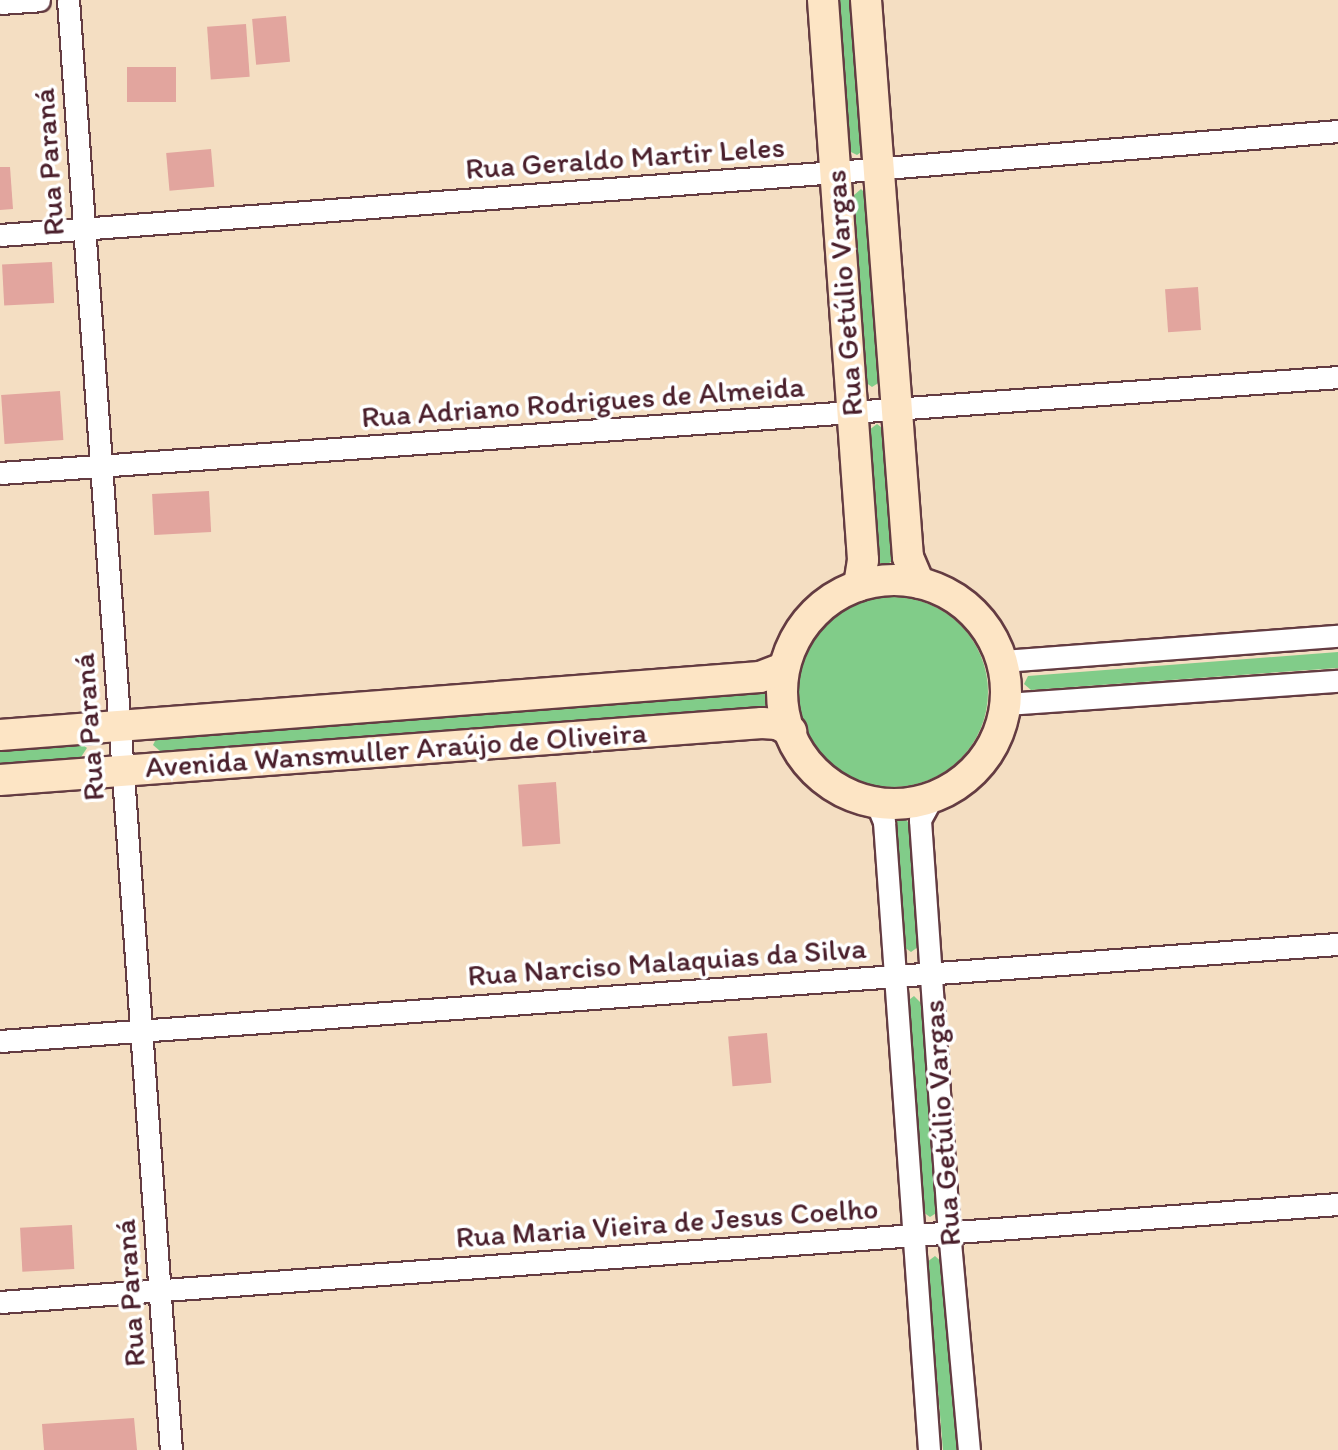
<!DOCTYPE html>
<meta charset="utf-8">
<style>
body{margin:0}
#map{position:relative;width:1338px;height:1450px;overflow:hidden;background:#f4dec2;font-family:Itim,sans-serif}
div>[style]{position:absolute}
.green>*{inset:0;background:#81cc89}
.round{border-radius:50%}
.building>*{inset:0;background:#e2a59e;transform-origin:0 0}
.roads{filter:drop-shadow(2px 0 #643c42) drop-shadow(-2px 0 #643c42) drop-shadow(0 2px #643c42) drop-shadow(0 -2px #643c42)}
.street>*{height:21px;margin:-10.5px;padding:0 10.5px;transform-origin:10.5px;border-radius:10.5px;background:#fff}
.secondary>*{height:30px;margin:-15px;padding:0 15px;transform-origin:15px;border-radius:15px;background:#fde5c5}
.secondary>.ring{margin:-15px;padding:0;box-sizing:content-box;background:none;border:30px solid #fde5c5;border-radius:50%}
span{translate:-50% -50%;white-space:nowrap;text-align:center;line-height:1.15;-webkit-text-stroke:7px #fff;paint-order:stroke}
.street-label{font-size:30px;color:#4a1f2b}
</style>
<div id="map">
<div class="green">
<i style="clip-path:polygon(836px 0,853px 0,864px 150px,857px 155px,849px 151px)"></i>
<i style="clip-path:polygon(861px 189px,869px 197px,880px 382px,872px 387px,865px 382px,853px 196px)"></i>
<i style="clip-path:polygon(877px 424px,886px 431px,892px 561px,885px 566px,877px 561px,869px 430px)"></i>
<i class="round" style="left:798px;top:597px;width:190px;height:190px"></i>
<i style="clip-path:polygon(1338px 652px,1338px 668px,1031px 690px,1024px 684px,1028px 676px)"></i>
<i style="clip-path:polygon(766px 691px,774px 698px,768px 708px,160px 751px,153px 745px,157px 737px)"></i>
<i style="clip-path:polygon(78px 741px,87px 748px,81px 757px,0 763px,0 747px)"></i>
<i style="clip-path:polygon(902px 816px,910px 824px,918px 947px,911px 952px,904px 947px,893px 823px)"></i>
<i style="clip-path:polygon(914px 996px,922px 1004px,938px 1212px,930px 1217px,923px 1212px,905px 1003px)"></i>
<i style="clip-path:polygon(935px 1256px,944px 1264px,958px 1450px,943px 1450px,927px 1262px)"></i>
</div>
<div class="building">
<i style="left:286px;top:16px;width:46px;height:34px;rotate:85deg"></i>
<i style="left:246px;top:24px;width:53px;height:39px;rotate:86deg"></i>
<i style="left:127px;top:67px;width:49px;height:35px"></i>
<i style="left:211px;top:149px;width:38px;height:45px;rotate:85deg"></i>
<i style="clip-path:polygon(0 167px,10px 167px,13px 209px,0 210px)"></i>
<i style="left:52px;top:262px;width:41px;height:50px;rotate:87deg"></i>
<i style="left:1198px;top:287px;width:43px;height:33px;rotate:86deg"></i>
<i style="left:60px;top:391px;width:49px;height:59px;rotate:86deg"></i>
<i style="left:209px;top:491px;width:41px;height:57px;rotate:87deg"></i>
<i style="left:556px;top:782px;width:62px;height:38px;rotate:86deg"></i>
<i style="left:767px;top:1033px;width:50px;height:39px;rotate:85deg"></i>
<i style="left:72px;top:1225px;width:44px;height:52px;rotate:87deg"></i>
<i style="clip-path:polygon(134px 1418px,137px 1450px,44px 1450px,42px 1424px)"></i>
</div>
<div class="roads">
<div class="street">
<i style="left:68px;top:0;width:1454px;rotate:85.94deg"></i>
<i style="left:0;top:3px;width:39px;rotate:-4deg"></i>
<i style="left:0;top:235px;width:838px;rotate:-4.31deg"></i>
<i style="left:836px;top:172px;width:504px;rotate:-4.67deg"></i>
<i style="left:0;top:473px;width:1341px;rotate:-4.1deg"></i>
<i style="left:1003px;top:661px;width:336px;rotate:-4.3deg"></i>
<i style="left:1006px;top:704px;width:333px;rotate:-4deg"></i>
<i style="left:932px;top:798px;width:25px;rotate:119deg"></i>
<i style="left:920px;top:820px;width:412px;rotate:86deg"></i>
<i style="left:949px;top:1231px;width:220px;rotate:84.8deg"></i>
<i style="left:876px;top:802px;width:22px;rotate:68deg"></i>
<i style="left:884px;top:822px;width:630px;rotate:85.9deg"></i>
<i style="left:0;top:1041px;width:1342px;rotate:-4.15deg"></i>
<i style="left:0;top:1302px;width:1342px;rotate:-4.19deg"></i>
</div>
<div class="secondary">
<i style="left:823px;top:0;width:561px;rotate:85.91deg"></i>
<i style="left:863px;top:560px;width:26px;rotate:99deg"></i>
<i style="left:866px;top:0;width:559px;rotate:85.69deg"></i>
<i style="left:908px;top:557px;width:28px;rotate:67deg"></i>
<i class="ring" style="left:782px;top:580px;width:194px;height:194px"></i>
<i style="left:0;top:735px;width:762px;rotate:-4.36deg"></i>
<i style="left:760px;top:677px;width:25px;rotate:-21deg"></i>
<i style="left:0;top:780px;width:764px;rotate:-4.28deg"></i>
<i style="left:762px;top:723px;width:15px;rotate:4deg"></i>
<i style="left:777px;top:724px;width:16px;rotate:27deg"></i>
</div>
</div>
<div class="street-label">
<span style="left:625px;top:158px;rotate:-4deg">Rua Geraldo Martir Leles</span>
<span style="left:49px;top:162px;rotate:-94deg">Rua Paraná</span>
<span style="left:844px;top:293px;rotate:-94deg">Rua Getúlio Vargas</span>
<span style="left:583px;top:402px;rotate:-4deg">Rua Adriano Rodrigues de Almeida</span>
<span style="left:89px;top:727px;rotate:-94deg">Rua Paraná</span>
<span style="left:396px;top:750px;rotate:-4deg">Avenida Wansmuller Araújo de Oliveira</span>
<span style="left:667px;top:962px;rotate:-4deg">Rua Narciso Malaquias da Silva</span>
<span style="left:942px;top:1123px;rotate:-94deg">Rua Getúlio Vargas</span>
<span style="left:667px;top:1223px;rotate:-4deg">Rua Maria Vieira de Jesus Coelho</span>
<span style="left:130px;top:1293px;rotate:-94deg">Rua Paraná</span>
</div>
</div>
